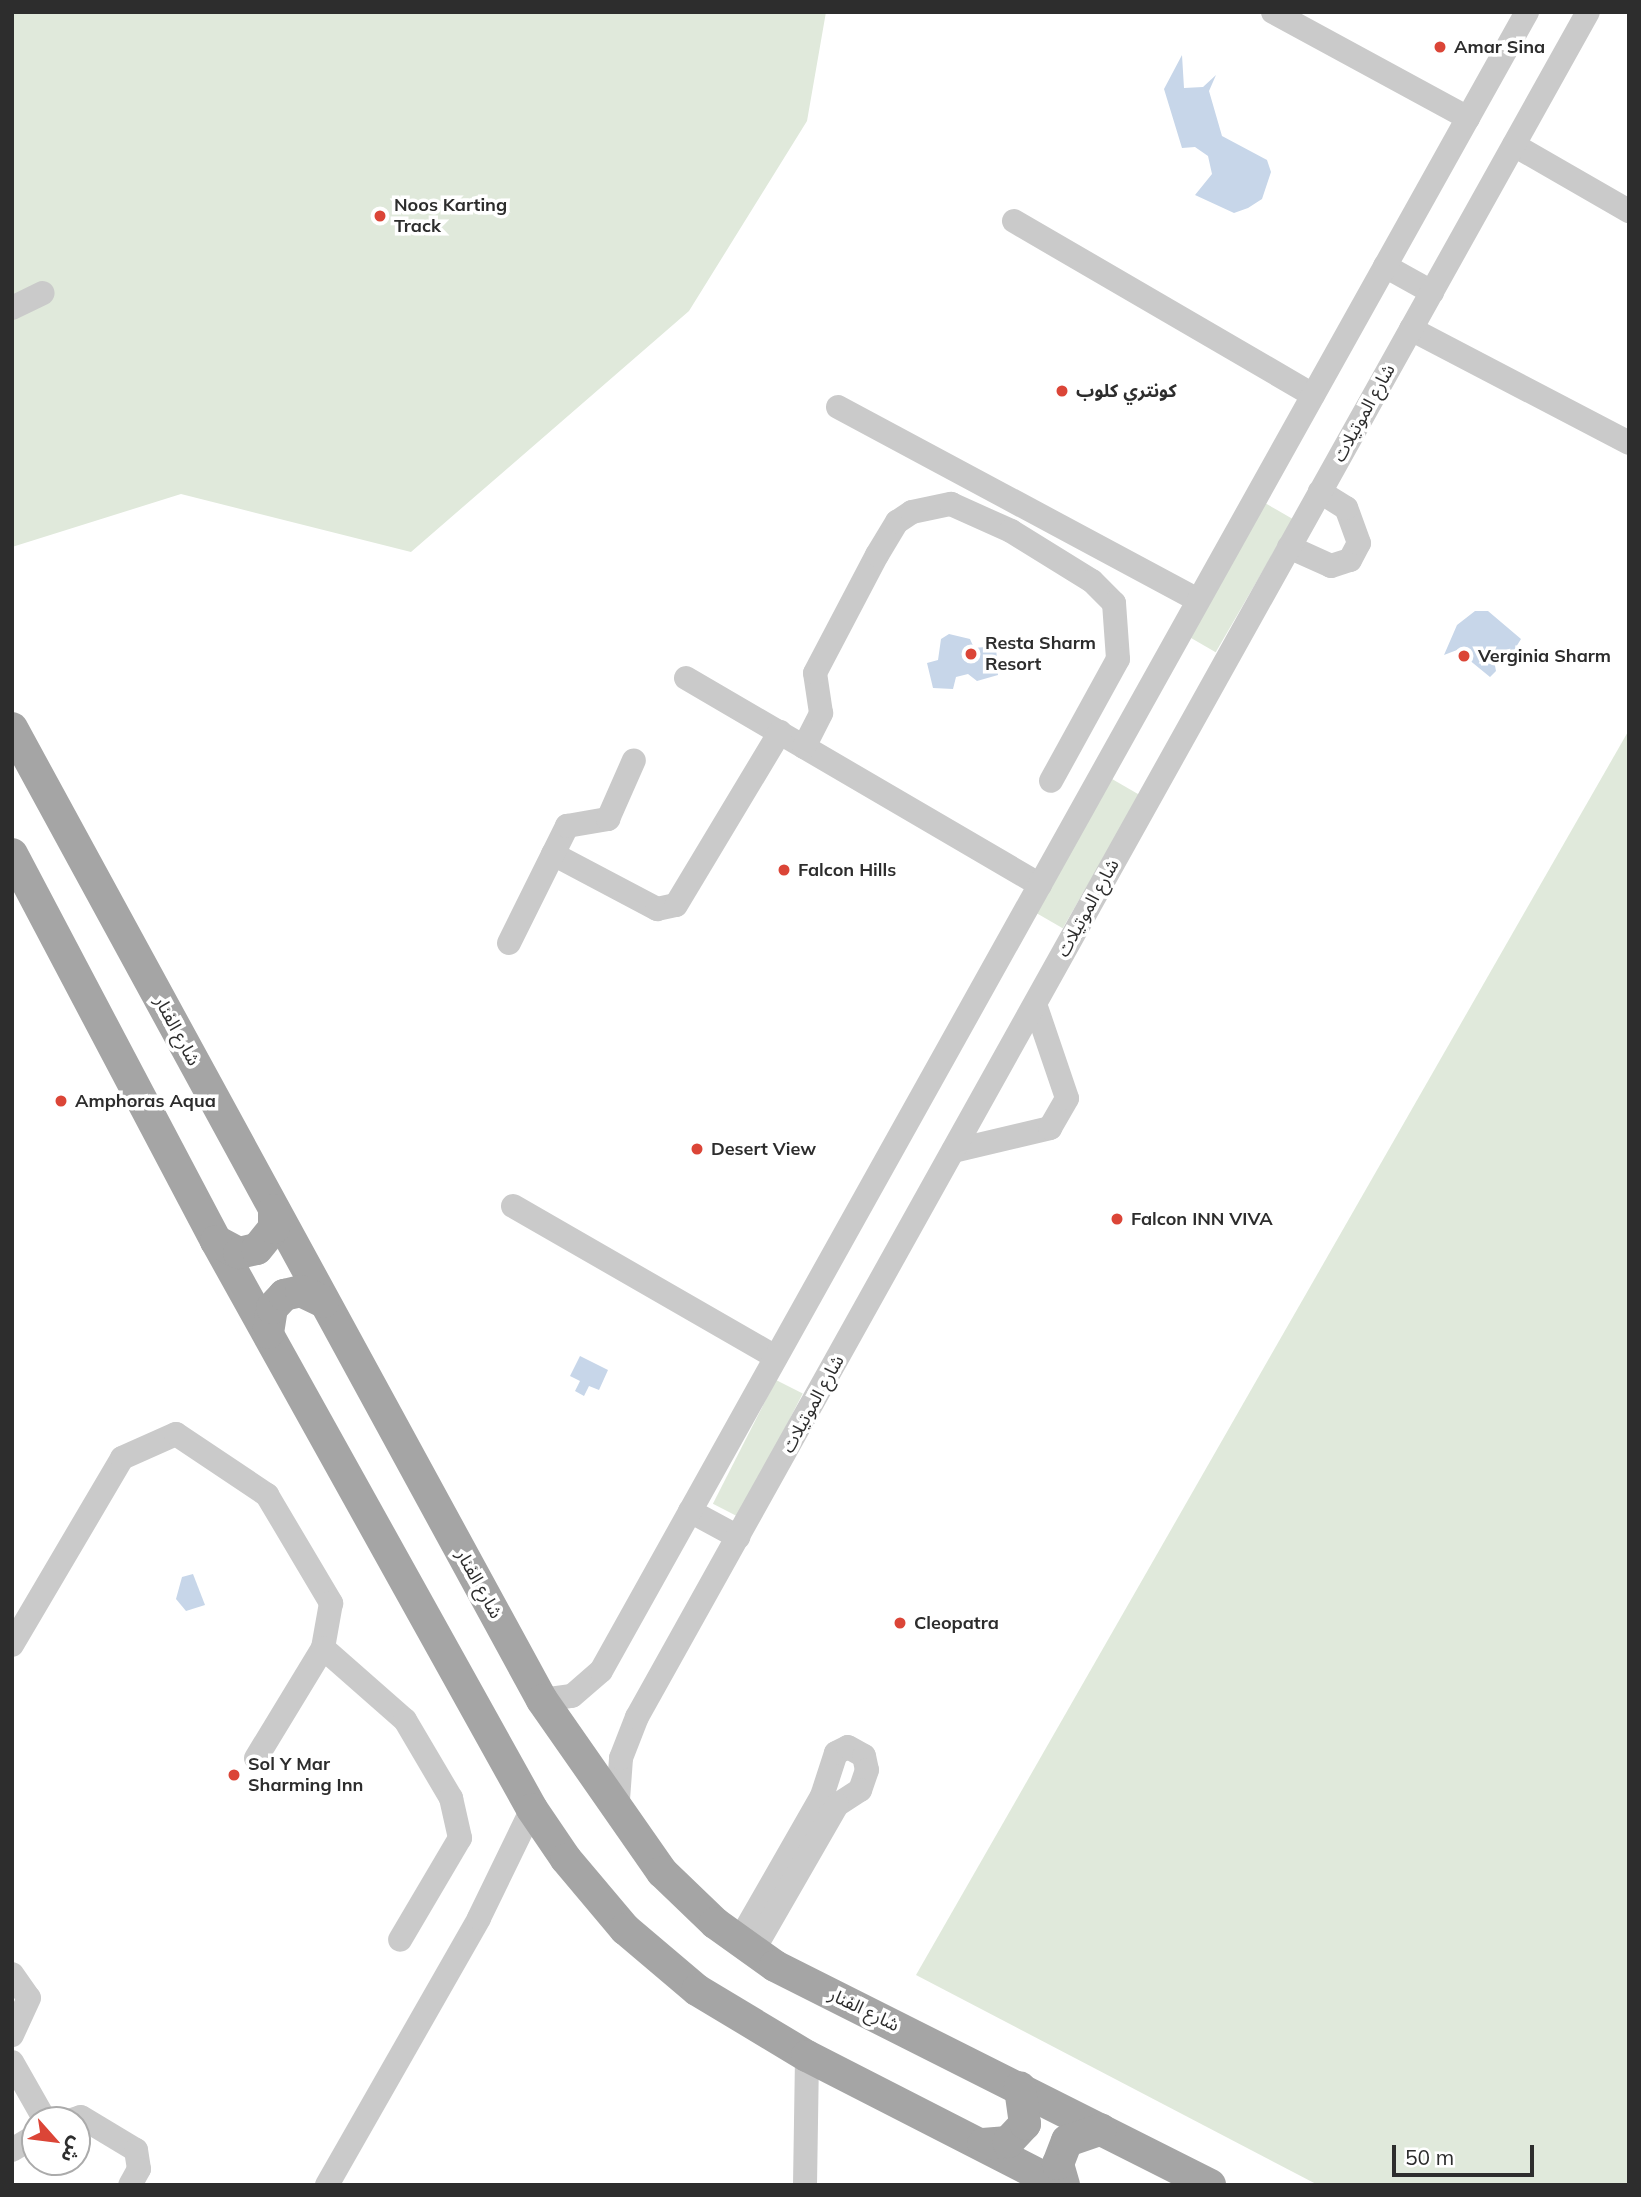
<!DOCTYPE html>
<meta charset="utf-8">
<style>
body{margin:0}
#map{position:relative;width:1641px;height:2197px;overflow:hidden;background:#fff;font-family:Mulish,"Noto Sans Arabic",sans-serif}
div>[style]{position:absolute}
.green>*{inset:0;background:#e0e9db;transform-origin:0 0}
.water>*{inset:0;background:#c7d6e9}
.minor>*{height:24px;margin:-12px;padding:0 12px;transform-origin:12px;border-radius:12px;background:#cacaca}
.major>*{height:32px;margin:-16px;padding:0 16px;transform-origin:16px;border-radius:16px;background:#a5a5a5}
.dots>*{width:19px;height:19px;translate:-50% -50%;box-sizing:border-box;border:4px solid #fff;border-radius:50%}
span{translate:-50% -50%;white-space:nowrap;text-align:center;line-height:1.15;-webkit-text-stroke:7px #fff;paint-order:stroke}
.poi-label{font-size:18px;color:#2d2d2d;font-weight:700}
.left{translate:0 -50%;text-align:left}
.street-label{font-size:18px;color:#2d2d2d}
.frame{position:absolute;inset:0;border:14px solid #2d2d2d;pointer-events:none}
.north{position:absolute;left:21px;top:2106px;width:70px;height:70px;box-sizing:border-box;background:#fff;border:2px solid #ababab;border-radius:50%;rotate:118deg;font-size:19px;font-weight:700;line-height:28px;text-align:center;color:#2d2d2d}
.north::after{content:'';display:block;margin:auto;width:24px;height:32px;background:#db4537;clip-path:polygon(50% 0,100% 100%,50% 72%,0 100%)}
.scale{position:absolute;left:1392px;top:2145px;width:142px;height:32px;box-sizing:border-box;border:4px solid #2d2d2d;border-top:0;padding-left:9px;font-size:21px;line-height:24px;white-space:nowrap;color:#2d2d2d;-webkit-text-stroke:5px #fff;paint-order:stroke}
</style>
<div id="map">
<div class="green">
<i style="clip-path:polygon(12px 12px,826px 12px,807px 121px,689px 311px,411px 552px,181px 494px,12px 547px)"></i>
<i style="left:1265px;top:503px;width:32px;height:154px;rotate:30deg"></i>
<i style="clip-path:polygon(1629px 730px,1629px 2185px,1318px 2185px,916px 1975px)"></i>
<i style="left:1112px;top:779px;width:32px;height:154px;rotate:30deg"></i>
<i style="left:776px;top:1380px;width:30px;height:139px;rotate:27deg"></i>
</div>
<div class="water">
<i style="clip-path:polygon(1182px 55px,1184px 88px,1203px 87px,1216px 75px,1209px 91px,1222px 136px,1267px 160px,1271px 172px,1262px 199px,1248px 208px,1234px 213px,1195px 195px,1212px 174px,1208px 156px,1195px 147px,1182px 148px,1164px 89px)"></i>
<i style="clip-path:polygon(1475px 611px,1488px 611px,1521px 639px,1511px 655px,1493px 655px,1496px 671px,1490px 677px,1457px 650px,1444px 655px,1457px 625px)"></i>
<i style="clip-path:polygon(949px 634px,970px 639px,974px 648px,996px 646px,998px 675px,977px 681px,968px 674px,956px 677px,953px 689px,933px 688px,927px 663px,938px 660px,941px 639px)"></i>
<i style="clip-path:polygon(580px 1356px,608px 1370px,599px 1390px,589px 1386px,584px 1396px,575px 1391px,580px 1381px,570px 1376px)"></i>
<i style="clip-path:polygon(193px 1574px,205px 1605px,186px 1611px,176px 1599px,182px 1577px)"></i>
</div>
<div class="minor">
<i style="left:1273px;top:12px;width:222px;rotate:28.5deg"></i>
<i style="left:1514px;top:145px;width:133px;rotate:29.9deg"></i>
<i style="left:1014px;top:221px;width:346px;rotate:30.2deg"></i>
<i style="left:1385px;top:266px;width:54px;rotate:29deg"></i>
<i style="left:12px;top:308px;width:34px;rotate:-26deg"></i>
<i style="left:1411px;top:329px;width:246px;rotate:27.6deg"></i>
<i style="left:838px;top:407px;width:408px;rotate:28.2deg"></i>
<i style="left:1289px;top:547px;width:46px;rotate:24.3deg"></i>
<i style="left:1331px;top:566px;width:20px;rotate:-18deg"></i>
<i style="left:1350px;top:560px;width:19px;rotate:-62deg"></i>
<i style="left:1359px;top:543px;width:37px;rotate:-110deg"></i>
<i style="left:1346px;top:508px;width:31px;rotate:-148deg"></i>
<i style="left:686px;top:678px;width:410px;rotate:30.3deg"></i>
<i style="left:804px;top:747px;width:38px;rotate:-63deg"></i>
<i style="left:821px;top:713px;width:40px;rotate:-98.5deg"></i>
<i style="left:815px;top:673px;width:133px;rotate:-62.3deg"></i>
<i style="left:877px;top:555px;width:39px;rotate:-59deg"></i>
<i style="left:897px;top:522px;width:18px;rotate:-34deg"></i>
<i style="left:912px;top:512px;width:40px;rotate:-12deg"></i>
<i style="left:951px;top:504px;width:66px;rotate:24.2deg"></i>
<i style="left:1011px;top:531px;width:95px;rotate:31.7deg"></i>
<i style="left:1092px;top:581px;width:31px;rotate:45deg"></i>
<i style="left:1114px;top:603px;width:56px;rotate:85.9deg"></i>
<i style="left:1118px;top:659px;width:139px;rotate:118.8deg"></i>
<i style="left:553px;top:854px;width:118px;rotate:27.9deg"></i>
<i style="left:657px;top:909px;width:19px;rotate:-12deg"></i>
<i style="left:676px;top:905px;width:202px;rotate:-59deg"></i>
<i style="left:509px;top:943px;width:131px;rotate:-63.6deg"></i>
<i style="left:567px;top:826px;width:42px;rotate:-9.7deg"></i>
<i style="left:608px;top:819px;width:64px;rotate:-66.2deg"></i>
<i style="left:953px;top:1151px;width:100px;rotate:-13.3deg"></i>
<i style="left:1050px;top:1128px;width:34px;rotate:-60deg"></i>
<i style="left:1067px;top:1098px;width:99px;rotate:-108.8deg"></i>
<i style="left:513px;top:1206px;width:303px;rotate:29.9deg"></i>
<i style="left:690px;top:1511px;width:55px;rotate:28.4deg"></i>
<i style="left:12px;top:1645px;width:217px;rotate:-59.5deg"></i>
<i style="left:122px;top:1458px;width:59px;rotate:-24deg"></i>
<i style="left:176px;top:1434px;width:110px;rotate:33.8deg"></i>
<i style="left:267px;top:1495px;width:126px;rotate:59.3deg"></i>
<i style="left:331px;top:1603px;width:46px;rotate:100.1deg"></i>
<i style="left:323px;top:1648px;width:129px;rotate:121.3deg"></i>
<i style="left:323px;top:1648px;width:109px;rotate:41.3deg"></i>
<i style="left:405px;top:1720px;width:91px;rotate:59.5deg"></i>
<i style="left:451px;top:1798px;width:41px;rotate:77.3deg"></i>
<i style="left:460px;top:1838px;width:118px;rotate:120.5deg"></i>
<i style="left:542px;top:1700px;width:30px;rotate:-8deg"></i>
<i style="left:572px;top:1696px;width:38px;rotate:-41deg"></i>
<i style="left:601px;top:1671px;width:1900px;rotate:-60.83deg"></i>
<i style="left:617px;top:1813px;width:55px;rotate:-85.8deg"></i>
<i style="left:621px;top:1758px;width:44px;rotate:-68.7deg"></i>
<i style="left:637px;top:1717px;width:1952px;rotate:-60.85deg"></i>
<i style="left:739px;top:1941px;width:167px;rotate:-60.2deg"></i>
<i style="left:822px;top:1796px;width:45px;rotate:-72deg"></i>
<i style="left:836px;top:1753px;width:13px;rotate:-27deg"></i>
<i style="left:848px;top:1747px;width:18px;rotate:29deg"></i>
<i style="left:864px;top:1756px;width:14px;rotate:78deg"></i>
<i style="left:867px;top:1770px;width:21px;rotate:109deg"></i>
<i style="left:860px;top:1790px;width:27px;rotate:147deg"></i>
<i style="left:837px;top:1805px;width:168px;rotate:119.9deg"></i>
<i style="left:12px;top:1974px;width:29px;rotate:55deg"></i>
<i style="left:29px;top:1998px;width:41px;rotate:114.7deg"></i>
<i style="left:12px;top:2062px;width:67px;rotate:60.4deg"></i>
<i style="left:72px;top:2120px;width:9px;rotate:-18deg"></i>
<i style="left:81px;top:2117px;width:64px;rotate:31deg"></i>
<i style="left:136px;top:2150px;width:19px;rotate:81deg"></i>
<i style="left:139px;top:2169px;width:18px;rotate:119deg"></i>
<i style="left:12px;top:2150px;width:27px;rotate:-31deg"></i>
<i style="left:327px;top:2185px;width:307px;rotate:-60.3deg"></i>
<i style="left:479px;top:1918px;width:121px;rotate:-64.1deg"></i>
<i style="left:805px;top:2185px;width:129px;rotate:-89.1deg"></i>
</div>
<div class="major">
<i style="left:12px;top:728px;width:1107px;rotate:61.4deg"></i>
<i style="left:542px;top:1700px;width:210px;rotate:55.1deg"></i>
<i style="left:662px;top:1872px;width:74px;rotate:43.9deg"></i>
<i style="left:715px;top:1923px;width:74px;rotate:35.6deg"></i>
<i style="left:775px;top:1966px;width:487px;rotate:26.7deg"></i>
<i style="left:12px;top:854px;width:437px;rotate:62.2deg"></i>
<i style="left:216px;top:1241px;width:650px;rotate:60.91deg"></i>
<i style="left:532px;top:1809px;width:60px;rotate:55.8deg"></i>
<i style="left:566px;top:1859px;width:92px;rotate:49.9deg"></i>
<i style="left:625px;top:1929px;width:94px;rotate:40.3deg"></i>
<i style="left:697px;top:1990px;width:128px;rotate:31deg"></i>
<i style="left:807px;top:2056px;width:283px;rotate:27.1deg"></i>
<i style="left:216px;top:1241px;width:26px;rotate:28deg"></i>
<i style="left:239px;top:1253px;width:18px;rotate:-13deg"></i>
<i style="left:257px;top:1249px;width:27px;rotate:-51deg"></i>
<i style="left:274px;top:1228px;width:18px;rotate:-90deg"></i>
<i style="left:268px;top:1333px;width:25px;rotate:-81deg"></i>
<i style="left:272px;top:1308px;width:18px;rotate:-47deg"></i>
<i style="left:284px;top:1295px;width:17px;rotate:-13deg"></i>
<i style="left:301px;top:1291px;width:25px;rotate:26deg"></i>
<i style="left:983px;top:2144px;width:25px;rotate:-5deg"></i>
<i style="left:1008px;top:2142px;width:25px;rotate:-47deg"></i>
<i style="left:1025px;top:2124px;width:37px;rotate:-98deg"></i>
<i style="left:1064px;top:2185px;width:22px;rotate:-106deg"></i>
<i style="left:1058px;top:2164px;width:25px;rotate:-69deg"></i>
<i style="left:1067px;top:2141px;width:36px;rotate:-19deg"></i>
</div>
<div class="dots">
<i style="left:1440px;top:47px;background:#db4537"></i>
<i style="left:380px;top:216px;background:#db4537"></i>
<i style="left:1062px;top:391px;background:#db4537"></i>
<i style="left:971px;top:654px;background:#db4537"></i>
<i style="left:1464px;top:656px;background:#db4537"></i>
<i style="left:784px;top:870px;background:#db4537"></i>
<i style="left:61px;top:1101px;background:#db4537"></i>
<i style="left:697px;top:1149px;background:#db4537"></i>
<i style="left:1117px;top:1219px;background:#db4537"></i>
<i style="left:900px;top:1623px;background:#db4537"></i>
<i style="left:234px;top:1775px;background:#db4537"></i>
</div>
<div class="poi-label">
<span class="left" style="left:1454px;top:47px">Amar Sina</span>
<span class="left" style="left:394px;top:216px">Noos Karting<br>Track</span>
<span class="left" style="left:1076px;top:391px">كونتري كلوب</span>
<span class="left" style="left:985px;top:654px">Resta Sharm<br>Resort</span>
<span class="left" style="left:1478px;top:656px">Verginia Sharm</span>
<span class="left" style="left:798px;top:870px">Falcon Hills</span>
<span class="left" style="left:75px;top:1101px">Amphoras Aqua</span>
<span class="left" style="left:711px;top:1149px">Desert View</span>
<span class="left" style="left:1131px;top:1219px">Falcon INN VIVA</span>
<span class="left" style="left:914px;top:1623px">Cleopatra</span>
<span class="left" style="left:248px;top:1775px">Sol Y Mar<br>Sharming Inn</span>
</div>
<div class="street-label">
<span style="left:1364px;top:413px;rotate:-61deg">شارع الموتيلات</span>
<span style="left:1088px;top:908px;rotate:-61deg">شارع الموتيلات</span>
<span style="left:177px;top:1031px;rotate:62deg">شارع الفنار</span>
<span style="left:813px;top:1404px;rotate:-61deg">شارع الموتيلات</span>
<span style="left:479px;top:1584px;rotate:61deg">شارع الفنار</span>
<span style="left:864px;top:2010px;rotate:26deg">شارع الفنار</span>
</div>
<div class="frame"></div>
<div class="north">ش</div>
<div class="scale">50 m</div>
</div>
